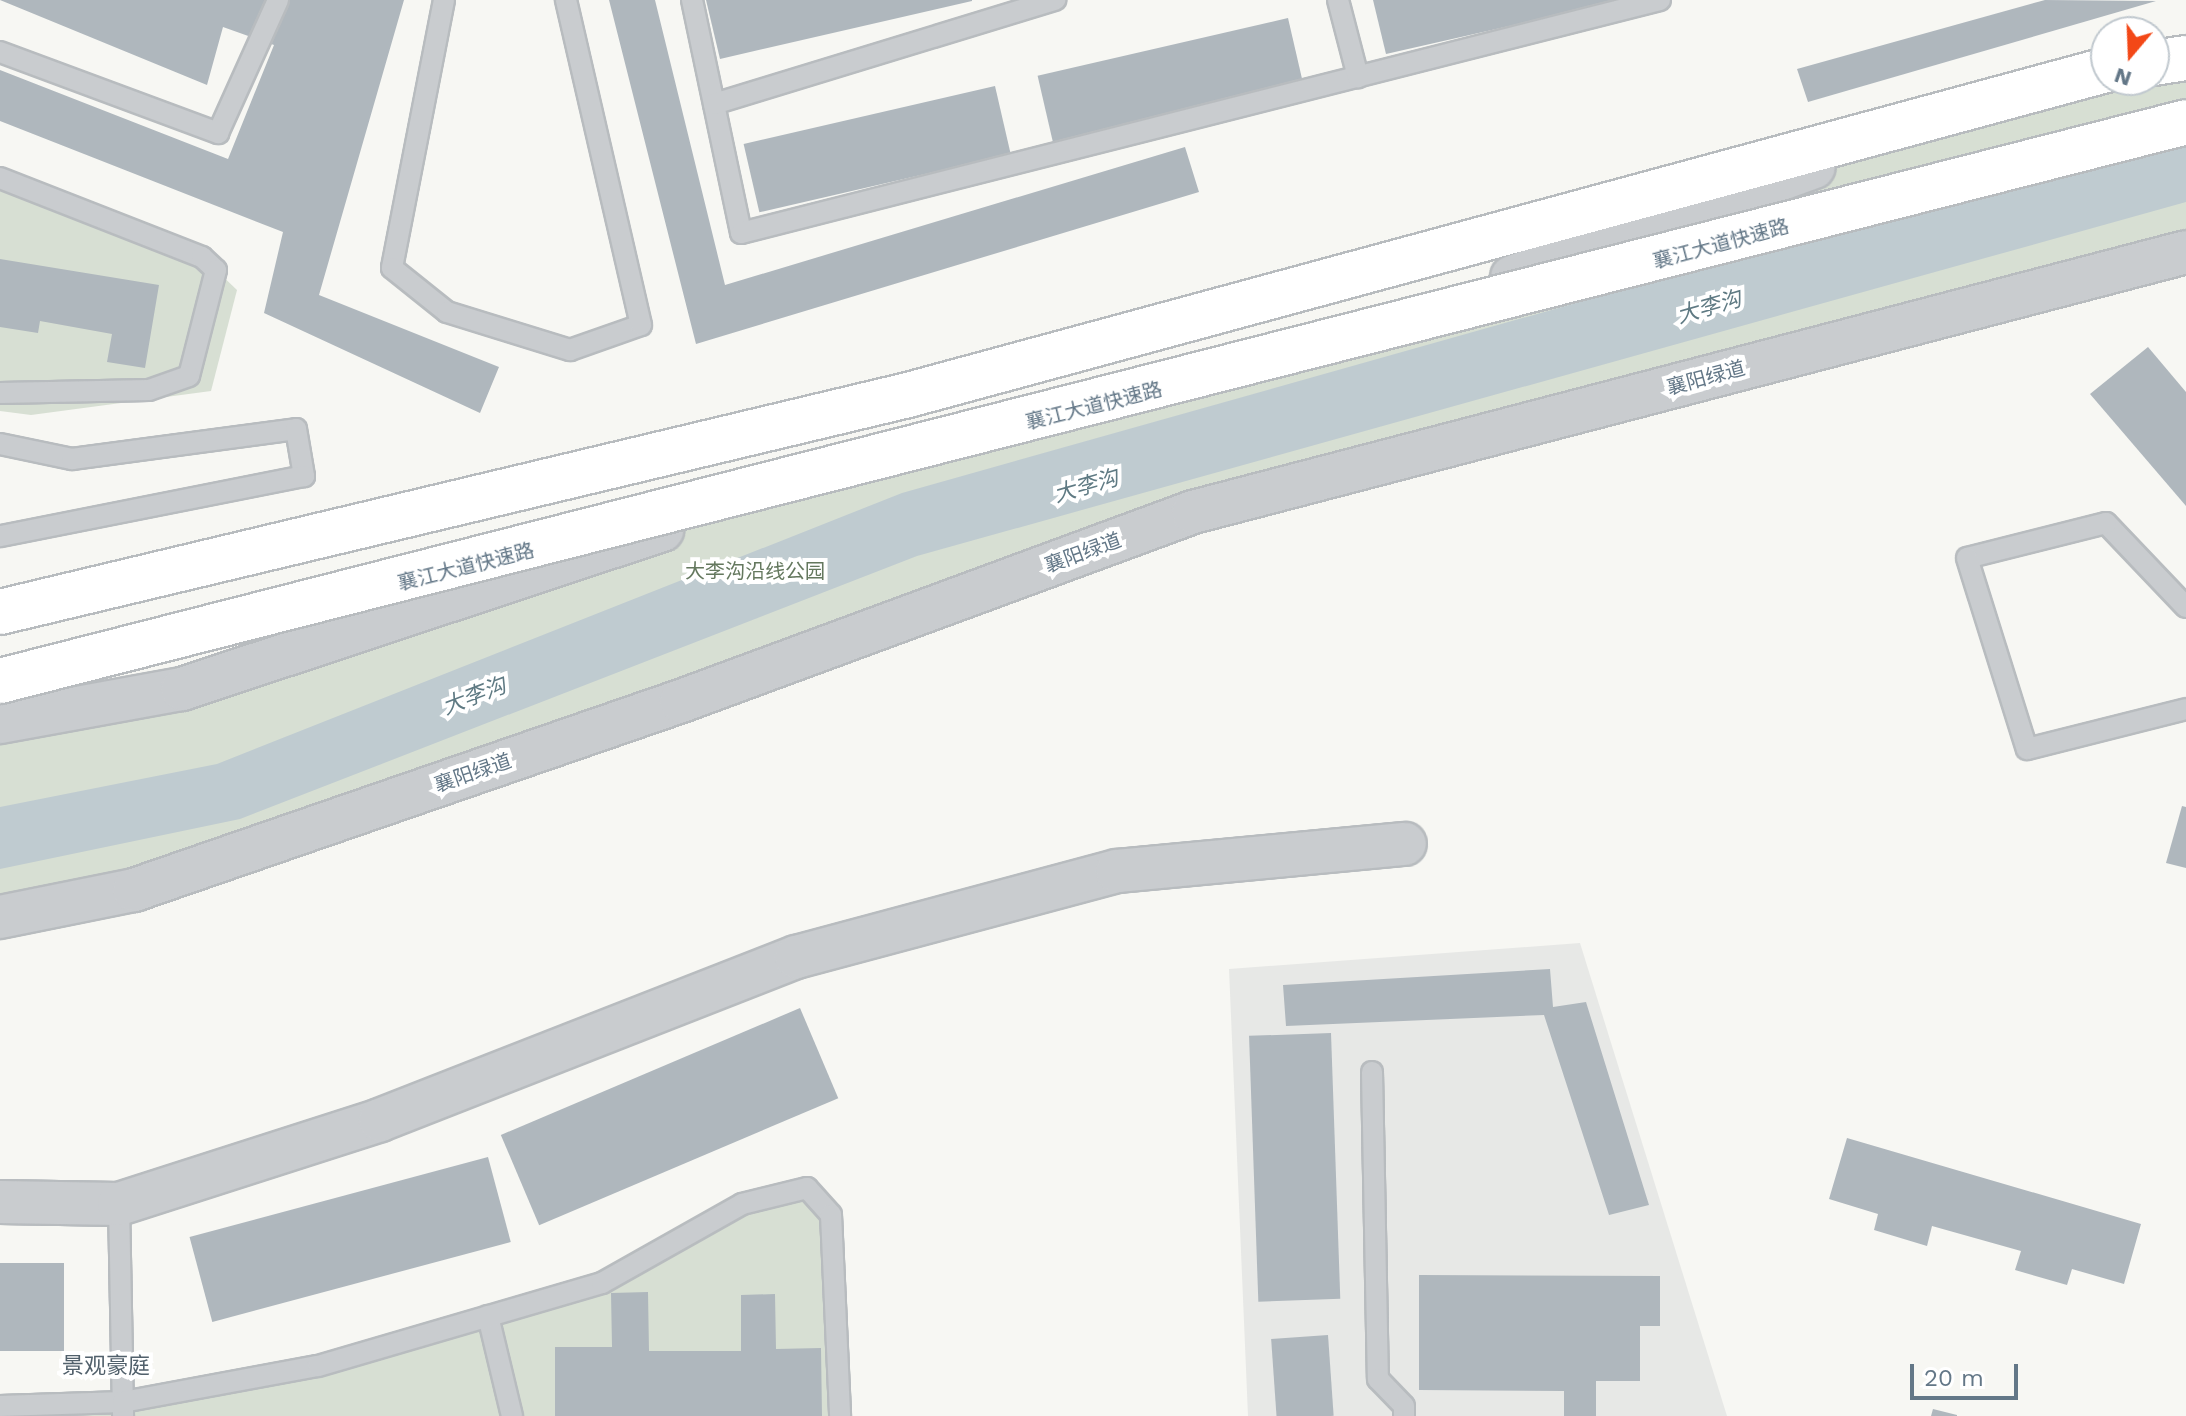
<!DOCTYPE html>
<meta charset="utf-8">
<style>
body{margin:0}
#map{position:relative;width:2186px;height:1416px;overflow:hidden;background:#f7f7f3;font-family:"Work Sans","Noto Sans SC",sans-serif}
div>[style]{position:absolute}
.built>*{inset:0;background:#e7e8e6}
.green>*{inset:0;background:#d7dfd3}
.water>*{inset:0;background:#bfcbd0}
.building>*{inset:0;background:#afb7bd;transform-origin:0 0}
.roads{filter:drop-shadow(2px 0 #b8bcbf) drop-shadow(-2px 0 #b8bcbf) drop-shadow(0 2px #b8bcbf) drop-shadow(0 -2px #b8bcbf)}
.service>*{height:20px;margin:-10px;padding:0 10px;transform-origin:10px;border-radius:10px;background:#c9cccf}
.minor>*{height:42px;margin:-21px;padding:0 21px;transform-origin:21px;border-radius:21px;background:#c9cccf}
.trunk>*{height:44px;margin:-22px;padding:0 22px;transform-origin:22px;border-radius:22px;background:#fff}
.bridges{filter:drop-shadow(2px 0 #b8bcbf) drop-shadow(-2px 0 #b8bcbf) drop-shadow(0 2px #b8bcbf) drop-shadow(0 -2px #b8bcbf)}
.trunk-bridge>*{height:44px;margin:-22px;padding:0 22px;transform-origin:22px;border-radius:22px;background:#fff}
span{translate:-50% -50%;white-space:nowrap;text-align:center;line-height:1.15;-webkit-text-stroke:8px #fff;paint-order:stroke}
.street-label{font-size:20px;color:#637787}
.park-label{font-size:20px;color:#64785e}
.water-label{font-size:22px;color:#5f7a83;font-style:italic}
.neighbourhood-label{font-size:22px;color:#51606b}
.north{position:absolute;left:2090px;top:16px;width:80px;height:80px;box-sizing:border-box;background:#fff;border:2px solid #c1c9cf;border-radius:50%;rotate:199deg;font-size:22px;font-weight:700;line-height:32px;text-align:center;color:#637787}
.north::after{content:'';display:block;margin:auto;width:28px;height:36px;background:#f34817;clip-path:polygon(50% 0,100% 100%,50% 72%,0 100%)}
.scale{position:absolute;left:1910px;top:1364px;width:108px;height:36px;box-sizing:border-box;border:4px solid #637787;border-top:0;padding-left:10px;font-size:24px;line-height:28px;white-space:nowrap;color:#637787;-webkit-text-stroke:6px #fff;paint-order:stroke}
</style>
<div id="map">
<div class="built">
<i style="clip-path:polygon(1580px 943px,1727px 1416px,1248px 1416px,1229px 969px)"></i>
</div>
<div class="green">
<i style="clip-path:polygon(2186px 56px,2186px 252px,1193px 512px,0 917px,0 722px,182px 689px,726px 478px,1501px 281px,1820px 165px,2106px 80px,2154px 80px)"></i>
<i style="clip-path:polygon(0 178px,216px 270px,237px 290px,211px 391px,31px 415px,0 411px)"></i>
<i style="clip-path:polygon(807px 1188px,831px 1215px,840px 1416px,0 1416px,0 1406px,123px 1402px,318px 1366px,602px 1283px,742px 1204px)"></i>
</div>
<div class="water">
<i style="clip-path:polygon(2186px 131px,2186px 202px,917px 556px,240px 819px,0 869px,0 807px,217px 764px,902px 493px)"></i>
</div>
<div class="building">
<i style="clip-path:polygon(0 0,404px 0,319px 295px,499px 367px,480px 413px,264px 313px,283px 232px,0 121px,0 70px,228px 159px,274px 45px,223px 27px,207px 85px)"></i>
<i style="clip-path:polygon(609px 0,655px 0,725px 285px,1185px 147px,1199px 192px,696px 344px)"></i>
<i style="clip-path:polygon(706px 0,972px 0,972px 1px,720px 59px)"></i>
<i style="clip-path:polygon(1373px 0,1618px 0,1619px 1px,1386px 54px)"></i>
<i style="clip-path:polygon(2045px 0,2156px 1px,1808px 102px,1797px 69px)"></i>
<i style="left:1288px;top:18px;width:69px;height:257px;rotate:77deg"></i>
<i style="left:995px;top:86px;width:70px;height:258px;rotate:77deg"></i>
<i style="clip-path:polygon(0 259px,159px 285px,145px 368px,107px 362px,112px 334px,40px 321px,38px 333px,0 327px)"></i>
<i style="clip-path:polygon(2148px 347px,2186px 392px,2186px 506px,2090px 394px)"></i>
<i style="clip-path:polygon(2182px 806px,2186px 807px,2186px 868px,2166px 863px)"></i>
<i style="clip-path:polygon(1550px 969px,1553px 1007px,1586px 1002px,1649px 1205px,1609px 1215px,1544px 1015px,1286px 1026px,1283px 985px)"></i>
<i style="left:800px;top:1008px;width:98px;height:325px;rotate:67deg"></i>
<i style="left:1331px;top:1033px;width:266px;height:82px;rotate:88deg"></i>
<i style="clip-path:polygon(1847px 1138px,2141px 1224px,2124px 1284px,2072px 1269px,2067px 1285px,2015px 1270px,2021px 1251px,1932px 1226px,1927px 1246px,1874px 1230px,1878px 1214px,1829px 1199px)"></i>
<i style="left:488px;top:1157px;width:88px;height:309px;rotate:75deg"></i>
<i style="left:0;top:1263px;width:64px;height:88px"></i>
<i style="clip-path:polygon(1419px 1275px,1660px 1276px,1660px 1326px,1640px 1326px,1640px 1381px,1596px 1381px,1596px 1416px,1564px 1416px,1564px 1391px,1419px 1390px)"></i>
<i style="clip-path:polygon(648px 1292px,649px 1351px,741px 1351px,741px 1295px,775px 1294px,776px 1349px,821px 1348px,822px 1416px,555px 1416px,555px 1347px,612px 1347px,611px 1293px)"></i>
<i style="left:1328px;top:1335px;width:81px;height:57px;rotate:86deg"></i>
<i style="clip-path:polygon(1933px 1409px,1957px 1415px,1957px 1416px,1931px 1416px)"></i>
</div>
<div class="roads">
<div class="service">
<i style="left:444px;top:0;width:273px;rotate:101deg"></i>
<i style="left:392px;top:268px;width:70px;rotate:38.7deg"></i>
<i style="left:447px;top:312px;width:129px;rotate:17.2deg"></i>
<i style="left:570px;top:350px;width:75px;rotate:-19.4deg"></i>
<i style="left:641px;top:325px;width:334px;rotate:-103deg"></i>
<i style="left:692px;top:0;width:238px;rotate:78.1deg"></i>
<i style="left:741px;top:233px;width:948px;rotate:-14.23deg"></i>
<i style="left:1338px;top:0;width:80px;rotate:75.4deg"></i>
<i style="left:0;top:52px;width:233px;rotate:20.4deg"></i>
<i style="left:218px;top:133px;width:146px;rotate:-65.7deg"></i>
<i style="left:714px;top:104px;width:357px;rotate:-17deg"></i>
<i style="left:0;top:178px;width:217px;rotate:21.4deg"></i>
<i style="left:202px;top:257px;width:19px;rotate:43deg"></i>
<i style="left:216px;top:270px;width:109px;rotate:104.3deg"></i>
<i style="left:189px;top:376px;width:42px;rotate:160.7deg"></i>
<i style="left:149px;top:390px;width:149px;rotate:178.8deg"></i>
<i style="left:0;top:444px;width:74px;rotate:11.8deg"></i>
<i style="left:72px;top:459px;width:226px;rotate:-7.6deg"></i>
<i style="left:296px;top:429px;width:48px;rotate:80.3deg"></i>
<i style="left:304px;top:476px;width:310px;rotate:168.8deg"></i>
<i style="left:2186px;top:607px;width:116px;rotate:-133.6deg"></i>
<i style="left:2106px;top:523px;width:143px;rotate:165.9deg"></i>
<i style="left:1967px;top:558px;width:200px;rotate:72.6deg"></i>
<i style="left:2027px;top:749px;width:164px;rotate:-14.1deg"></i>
<i style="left:1372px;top:1072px;width:307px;rotate:88.9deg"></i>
<i style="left:1378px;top:1379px;width:37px;rotate:46deg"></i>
<i style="left:1404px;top:1406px;width:10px;rotate:90deg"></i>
<i style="left:119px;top:1204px;width:212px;rotate:88.9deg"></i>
<i style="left:488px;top:1316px;width:103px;rotate:76.5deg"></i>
<i style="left:0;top:1406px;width:123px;rotate:-1.9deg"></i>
<i style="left:123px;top:1402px;width:198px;rotate:-10.5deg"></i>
<i style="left:318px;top:1366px;width:296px;rotate:-16.3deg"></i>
<i style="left:602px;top:1283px;width:161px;rotate:-29.4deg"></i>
<i style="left:742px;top:1204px;width:67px;rotate:-13.8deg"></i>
<i style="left:807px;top:1188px;width:36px;rotate:48deg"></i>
<i style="left:831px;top:1215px;width:201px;rotate:87.4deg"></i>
</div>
<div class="minor">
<i style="left:1512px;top:277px;width:321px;rotate:-20deg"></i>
<i style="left:0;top:722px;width:185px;rotate:-10.3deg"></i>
<i style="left:182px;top:689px;width:506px;rotate:-18.33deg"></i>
<i style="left:0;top:917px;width:137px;rotate:-11.4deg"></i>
<i style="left:134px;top:890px;width:579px;rotate:-19.06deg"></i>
<i style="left:681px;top:701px;width:546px;rotate:-20.26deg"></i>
<i style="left:1193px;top:512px;width:1026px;rotate:-14.67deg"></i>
<i style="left:0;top:1202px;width:119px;rotate:1deg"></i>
<i style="left:119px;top:1204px;width:274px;rotate:-17.8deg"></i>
<i style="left:380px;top:1120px;width:447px;rotate:-21.4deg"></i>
<i style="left:796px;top:957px;width:332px;rotate:-15deg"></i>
<i style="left:1117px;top:871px;width:289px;rotate:-5.4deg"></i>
</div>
<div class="trunk">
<i style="left:0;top:612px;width:934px;rotate:-13.44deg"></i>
<i style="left:908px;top:395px;width:1241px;rotate:-15.18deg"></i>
</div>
</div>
<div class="bridges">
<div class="trunk-bridge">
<i style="left:2154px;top:63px;width:32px;rotate:-9deg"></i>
<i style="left:0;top:681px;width:2256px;rotate:-14.34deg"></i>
</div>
</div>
<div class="street-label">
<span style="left:1721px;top:244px;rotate:-15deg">襄江大道快速路</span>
<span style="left:1706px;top:378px;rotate:-15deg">襄阳绿道</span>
<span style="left:1094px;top:406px;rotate:-14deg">襄江大道快速路</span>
<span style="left:1083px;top:553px;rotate:-20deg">襄阳绿道</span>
<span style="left:466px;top:567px;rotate:-14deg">襄江大道快速路</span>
<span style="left:473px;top:773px;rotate:-19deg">襄阳绿道</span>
</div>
<div class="park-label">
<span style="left:755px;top:571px">大李沟沿线公园</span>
</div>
<div class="water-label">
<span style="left:1709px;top:307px;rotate:-16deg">大李沟</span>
<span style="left:1086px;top:486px;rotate:-16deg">大李沟</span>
<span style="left:474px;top:696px;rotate:-21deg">大李沟</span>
</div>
<div class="neighbourhood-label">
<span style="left:106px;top:1366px">景观豪庭</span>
</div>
<div class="north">N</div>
<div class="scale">20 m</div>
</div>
